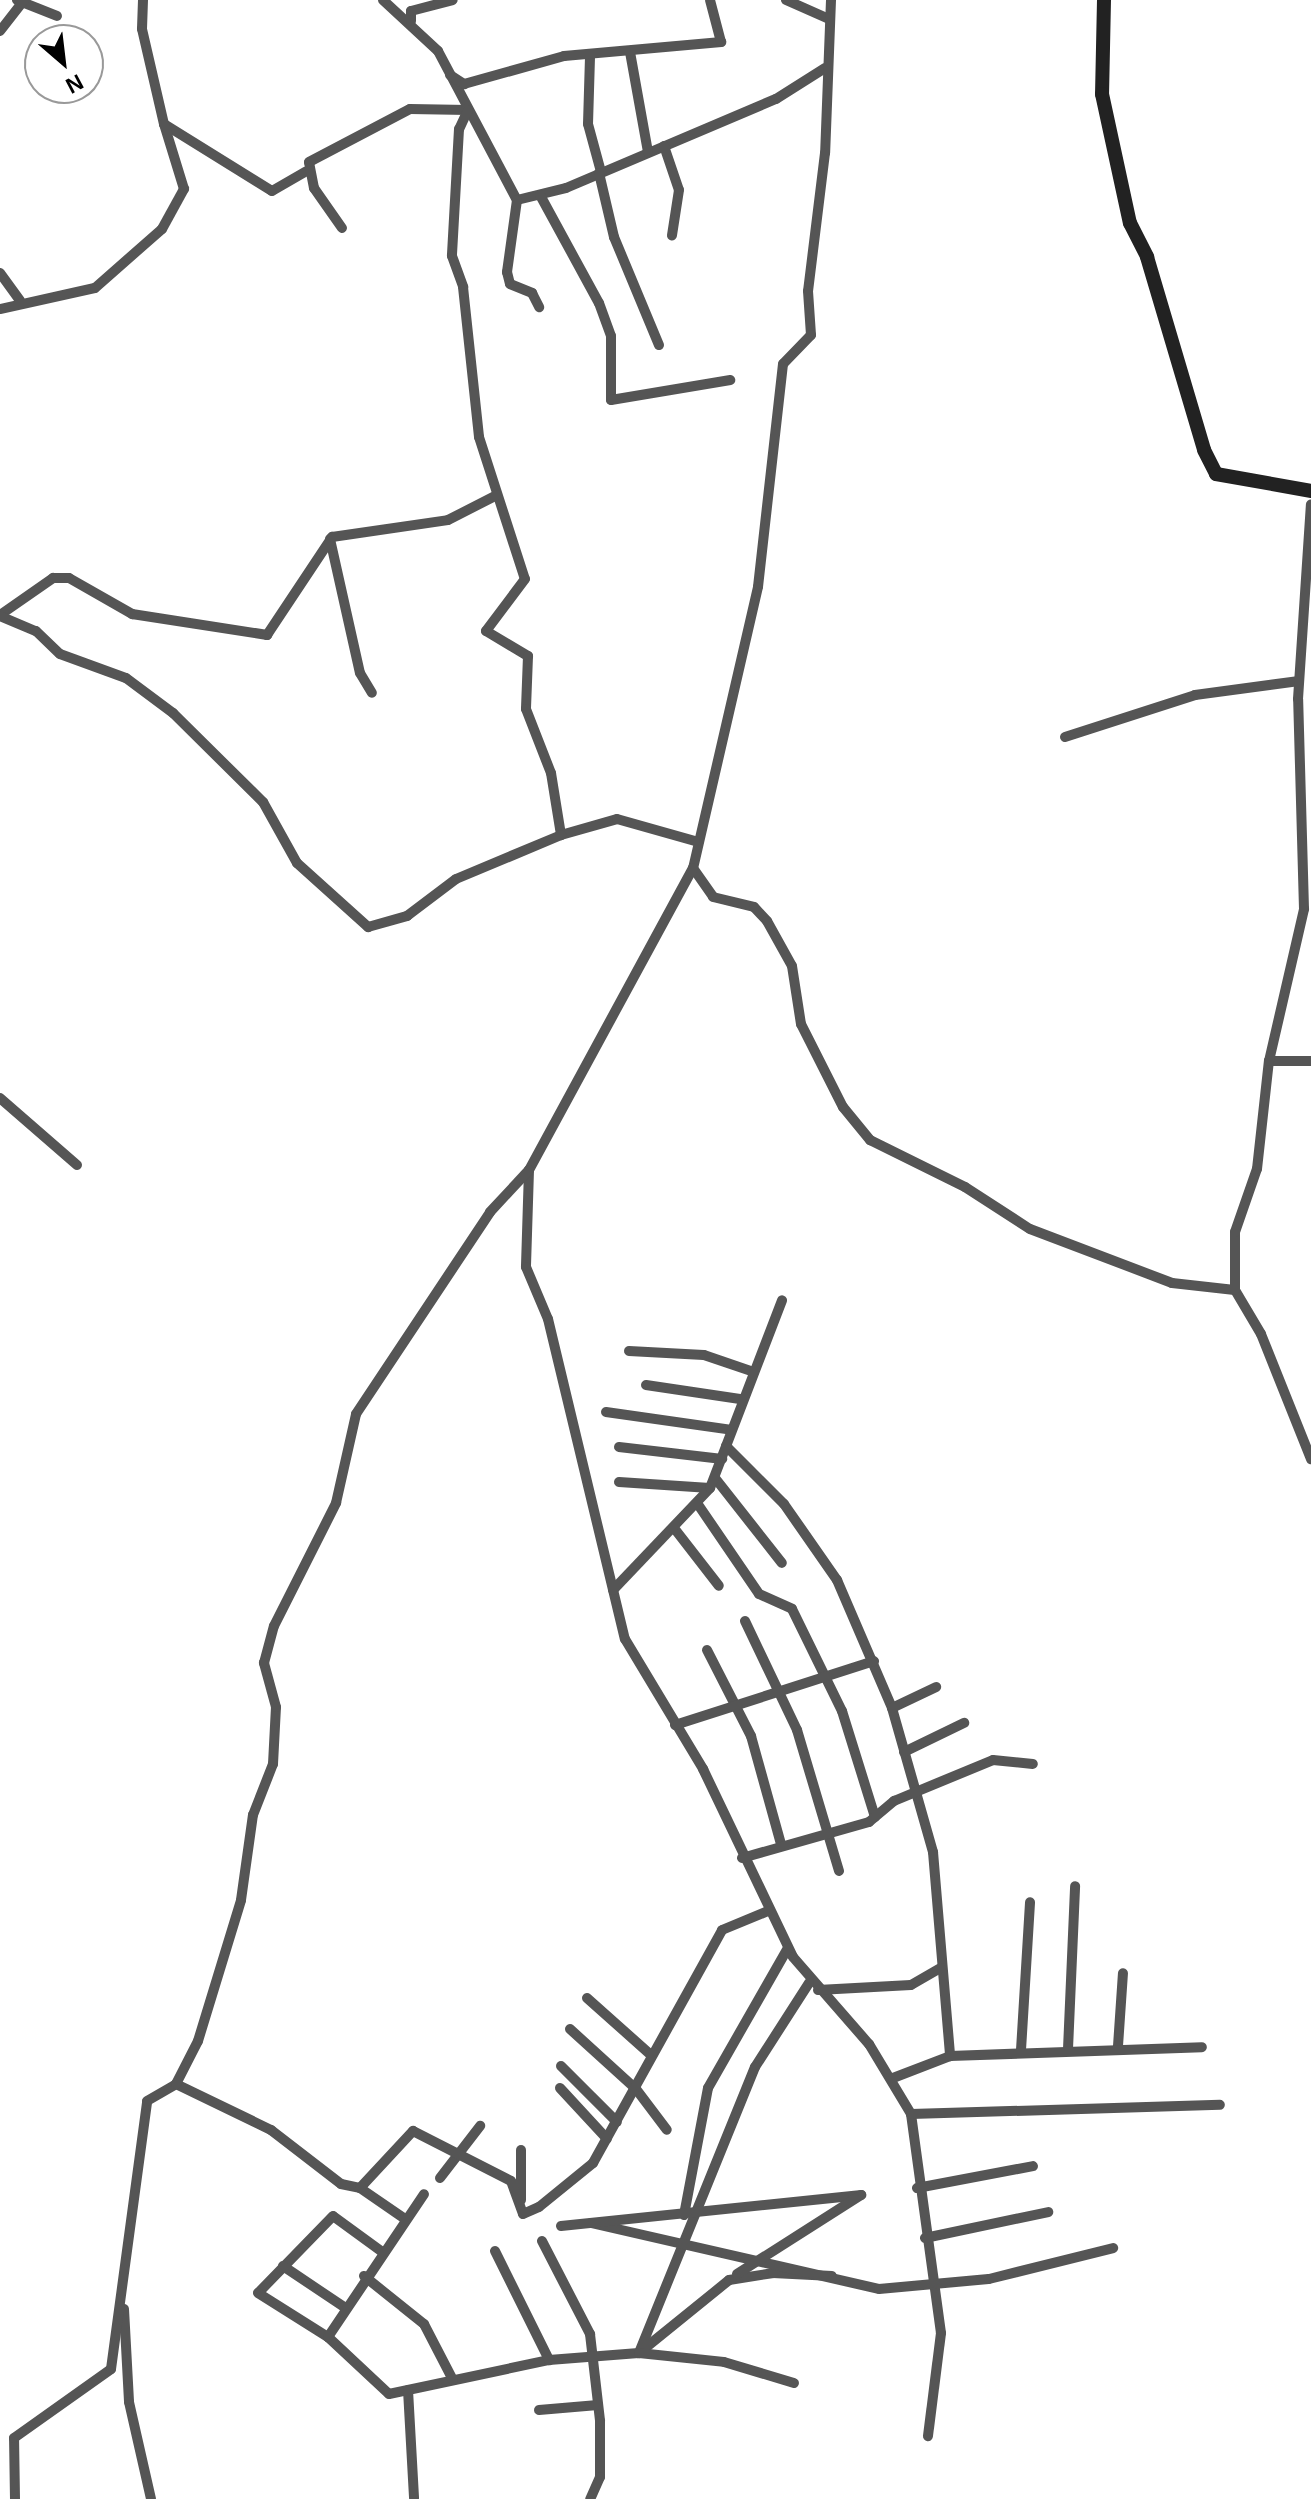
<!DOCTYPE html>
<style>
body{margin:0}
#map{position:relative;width:1311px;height:2499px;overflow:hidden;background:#fff;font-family:Helvetica,sans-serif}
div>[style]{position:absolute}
.street>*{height:10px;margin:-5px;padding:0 5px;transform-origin:5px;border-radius:5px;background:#555}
.secondary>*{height:14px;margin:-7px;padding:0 7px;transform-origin:7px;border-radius:7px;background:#222}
span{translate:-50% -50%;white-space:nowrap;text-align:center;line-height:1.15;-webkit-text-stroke:6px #fff;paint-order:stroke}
.north{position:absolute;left:24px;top:24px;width:80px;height:80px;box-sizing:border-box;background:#fff;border:2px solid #999;border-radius:50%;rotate:152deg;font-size:22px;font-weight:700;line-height:32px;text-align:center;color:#000}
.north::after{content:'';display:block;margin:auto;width:28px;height:36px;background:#000;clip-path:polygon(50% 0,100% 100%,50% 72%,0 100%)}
</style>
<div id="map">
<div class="street">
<i style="left:17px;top:0;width:43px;rotate:21.8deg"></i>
<i style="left:143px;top:0;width:29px;rotate:92deg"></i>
<i style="left:142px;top:29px;width:98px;rotate:77deg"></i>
<i style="left:164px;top:124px;width:127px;rotate:31.8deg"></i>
<i style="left:272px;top:191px;width:39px;rotate:-30deg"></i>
<i style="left:383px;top:0;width:75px;rotate:42.8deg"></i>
<i style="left:438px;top:51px;width:169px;rotate:62.1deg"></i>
<i style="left:517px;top:200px;width:50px;rotate:-13.8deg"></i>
<i style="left:566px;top:188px;width:228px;rotate:-23deg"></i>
<i style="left:776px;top:99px;width:58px;rotate:-32.3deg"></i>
<i style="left:786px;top:0;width:47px;rotate:23.8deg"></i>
<i style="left:831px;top:0;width:153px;rotate:92.2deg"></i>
<i style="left:825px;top:153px;width:139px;rotate:97deg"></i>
<i style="left:808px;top:291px;width:44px;rotate:86.1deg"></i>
<i style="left:811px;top:335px;width:40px;rotate:134deg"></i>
<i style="left:783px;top:364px;width:224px;rotate:96.4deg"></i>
<i style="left:758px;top:587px;width:288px;rotate:103deg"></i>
<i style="left:693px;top:868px;width:35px;rotate:55deg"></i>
<i style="left:713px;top:897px;width:42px;rotate:13.7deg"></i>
<i style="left:754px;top:907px;width:19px;rotate:47deg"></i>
<i style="left:767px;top:921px;width:51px;rotate:60.9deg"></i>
<i style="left:792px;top:966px;width:59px;rotate:81.2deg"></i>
<i style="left:801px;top:1024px;width:93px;rotate:63.2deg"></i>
<i style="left:843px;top:1107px;width:43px;rotate:50.7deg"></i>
<i style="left:870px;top:1140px;width:106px;rotate:26.3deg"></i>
<i style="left:965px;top:1187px;width:77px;rotate:32.9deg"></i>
<i style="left:1030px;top:1229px;width:152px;rotate:20.8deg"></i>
<i style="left:1172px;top:1283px;width:63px;rotate:6.3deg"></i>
<i style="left:1235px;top:1290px;width:51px;rotate:59.4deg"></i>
<i style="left:1261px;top:1334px;width:135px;rotate:68.2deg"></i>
<i style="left:411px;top:21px;width:10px;rotate:-90deg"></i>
<i style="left:411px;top:11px;width:43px;rotate:-14.7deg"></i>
<i style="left:0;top:31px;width:39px;rotate:-52deg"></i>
<i style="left:630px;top:52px;width:102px;rotate:79.8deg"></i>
<i style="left:590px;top:57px;width:67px;rotate:91.7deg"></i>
<i style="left:588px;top:124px;width:50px;rotate:74.8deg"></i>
<i style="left:450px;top:75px;width:17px;rotate:33deg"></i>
<i style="left:464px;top:84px;width:104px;rotate:-15.6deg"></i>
<i style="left:564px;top:56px;width:158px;rotate:-5.1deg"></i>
<i style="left:721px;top:42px;width:43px;rotate:-104.7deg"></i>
<i style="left:664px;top:146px;width:46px;rotate:71.2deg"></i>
<i style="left:679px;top:190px;width:46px;rotate:98.8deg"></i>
<i style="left:599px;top:173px;width:66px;rotate:76.8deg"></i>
<i style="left:614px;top:237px;width:117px;rotate:67.4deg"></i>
<i style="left:540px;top:195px;width:123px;rotate:61.4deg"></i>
<i style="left:599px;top:303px;width:35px;rotate:70deg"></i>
<i style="left:611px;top:336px;width:64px;rotate:90deg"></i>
<i style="left:611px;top:400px;width:121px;rotate:-9.5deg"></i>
<i style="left:517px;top:200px;width:73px;rotate:97.9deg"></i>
<i style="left:507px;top:272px;width:12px;rotate:76deg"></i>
<i style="left:510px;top:284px;width:24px;rotate:22deg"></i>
<i style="left:532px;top:293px;width:16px;rotate:63deg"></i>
<i style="left:342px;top:228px;width:49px;rotate:-125deg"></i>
<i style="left:314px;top:188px;width:26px;rotate:-101deg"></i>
<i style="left:309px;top:162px;width:114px;rotate:-27.7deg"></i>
<i style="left:410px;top:109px;width:58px;rotate:1deg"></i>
<i style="left:468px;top:110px;width:21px;rotate:115deg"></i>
<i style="left:459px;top:129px;width:127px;rotate:93.2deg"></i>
<i style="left:452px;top:256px;width:33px;rotate:70deg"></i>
<i style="left:463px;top:287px;width:151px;rotate:83.9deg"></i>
<i style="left:479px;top:437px;width:149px;rotate:72.1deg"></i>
<i style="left:525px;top:579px;width:65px;rotate:126.9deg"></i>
<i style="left:486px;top:631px;width:49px;rotate:30.8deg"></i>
<i style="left:528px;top:656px;width:53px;rotate:92.2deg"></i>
<i style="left:526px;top:709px;width:69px;rotate:68.7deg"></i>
<i style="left:551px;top:773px;width:63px;rotate:80.8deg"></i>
<i style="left:561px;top:835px;width:58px;rotate:-15.9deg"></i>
<i style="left:617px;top:819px;width:81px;rotate:15.8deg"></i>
<i style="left:0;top:273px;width:34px;rotate:54deg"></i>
<i style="left:0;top:309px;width:97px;rotate:-12.5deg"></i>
<i style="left:95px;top:288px;width:89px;rotate:-41.4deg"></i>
<i style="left:162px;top:229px;width:46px;rotate:-61.2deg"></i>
<i style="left:184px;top:189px;width:68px;rotate:-107.1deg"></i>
<i style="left:330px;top:539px;width:137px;rotate:77.4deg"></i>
<i style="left:360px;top:673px;width:23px;rotate:59deg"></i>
<i style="left:0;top:615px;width:65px;rotate:-34.9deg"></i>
<i style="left:53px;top:578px;width:16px"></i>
<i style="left:69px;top:578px;width:73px;rotate:29.7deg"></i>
<i style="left:132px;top:614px;width:137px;rotate:8.8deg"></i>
<i style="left:267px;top:635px;width:118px;rotate:-56.4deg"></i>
<i style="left:332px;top:537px;width:117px;rotate:-8.3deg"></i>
<i style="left:448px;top:520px;width:55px;rotate:-27deg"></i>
<i style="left:0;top:616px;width:39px;rotate:23deg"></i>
<i style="left:36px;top:631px;width:33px;rotate:44deg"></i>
<i style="left:60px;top:654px;width:70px;rotate:20deg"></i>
<i style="left:126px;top:678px;width:59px;rotate:36.7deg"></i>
<i style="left:173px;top:713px;width:127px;rotate:44.7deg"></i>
<i style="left:263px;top:802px;width:70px;rotate:60.9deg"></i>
<i style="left:297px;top:863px;width:96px;rotate:42deg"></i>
<i style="left:368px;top:927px;width:41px;rotate:-15.8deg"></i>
<i style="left:407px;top:916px;width:61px;rotate:-37.1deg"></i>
<i style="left:456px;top:879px;width:114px;rotate:-22.7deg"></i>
<i style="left:1065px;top:737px;width:137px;rotate:-17.9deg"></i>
<i style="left:1195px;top:695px;width:105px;rotate:-7.7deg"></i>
<i style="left:693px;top:868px;width:344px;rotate:118.5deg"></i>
<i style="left:529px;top:1170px;width:97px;rotate:91.8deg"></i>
<i style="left:526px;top:1267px;width:56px;rotate:67.1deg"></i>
<i style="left:548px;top:1319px;width:329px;rotate:76.5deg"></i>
<i style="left:625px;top:1639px;width:152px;rotate:59deg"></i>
<i style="left:703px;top:1769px;width:208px;rotate:64.4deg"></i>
<i style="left:793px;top:1957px;width:116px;rotate:48.9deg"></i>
<i style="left:869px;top:2044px;width:82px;rotate:59deg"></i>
<i style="left:911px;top:2114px;width:221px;rotate:82.2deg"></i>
<i style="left:941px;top:2333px;width:104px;rotate:97.2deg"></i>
<i style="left:1269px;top:1061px;width:42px"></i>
<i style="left:0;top:1098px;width:102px;rotate:41deg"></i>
<i style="left:1235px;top:1290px;width:58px;rotate:-90deg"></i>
<i style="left:1235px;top:1232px;width:67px;rotate:-70.8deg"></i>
<i style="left:1257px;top:1169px;width:109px;rotate:-83.7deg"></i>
<i style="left:1269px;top:1061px;width:156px;rotate:-77deg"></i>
<i style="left:1304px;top:909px;width:210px;rotate:-91.6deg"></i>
<i style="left:1298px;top:699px;width:195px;rotate:-86.2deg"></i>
<i style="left:629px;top:1351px;width:75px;rotate:3.1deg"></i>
<i style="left:704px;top:1355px;width:50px;rotate:18.8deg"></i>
<i style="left:646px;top:1385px;width:95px;rotate:8.5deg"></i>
<i style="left:606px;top:1412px;width:127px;rotate:8.1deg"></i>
<i style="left:726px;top:1446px;width:82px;rotate:45deg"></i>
<i style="left:784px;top:1504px;width:93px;rotate:55.1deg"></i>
<i style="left:837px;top:1580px;width:139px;rotate:66.7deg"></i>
<i style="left:892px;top:1708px;width:150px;rotate:74.1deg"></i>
<i style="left:933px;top:1852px;width:205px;rotate:85.2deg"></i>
<i style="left:619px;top:1447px;width:104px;rotate:6.6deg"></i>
<i style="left:715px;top:1478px;width:108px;rotate:51.8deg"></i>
<i style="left:619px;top:1482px;width:91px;rotate:3.8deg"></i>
<i style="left:697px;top:1503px;width:110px;rotate:55.7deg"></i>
<i style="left:759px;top:1594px;width:36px;rotate:24deg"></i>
<i style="left:792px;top:1609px;width:114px;rotate:63.9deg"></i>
<i style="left:842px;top:1711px;width:111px;rotate:72.7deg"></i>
<i style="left:674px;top:1528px;width:73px;rotate:52.2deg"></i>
<i style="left:613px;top:1590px;width:141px;rotate:-46.4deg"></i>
<i style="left:710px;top:1488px;width:201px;rotate:-69deg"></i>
<i style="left:745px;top:1621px;width:121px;rotate:64.5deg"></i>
<i style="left:797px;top:1730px;width:147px;rotate:73.4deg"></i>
<i style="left:707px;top:1650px;width:97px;rotate:62.9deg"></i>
<i style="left:751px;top:1736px;width:112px;rotate:74.5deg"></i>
<i style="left:892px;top:1708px;width:49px;rotate:-25.5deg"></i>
<i style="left:675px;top:1725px;width:209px;rotate:-17.8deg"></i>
<i style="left:904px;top:1752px;width:67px;rotate:-25.8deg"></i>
<i style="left:742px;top:1858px;width:132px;rotate:-15.8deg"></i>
<i style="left:869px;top:1822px;width:33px;rotate:-40deg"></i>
<i style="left:894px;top:1801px;width:107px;rotate:-22.5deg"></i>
<i style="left:993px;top:1760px;width:40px;rotate:5.7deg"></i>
<i style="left:809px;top:1983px;width:100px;rotate:122.7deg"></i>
<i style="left:755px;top:2067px;width:309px;rotate:112.1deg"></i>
<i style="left:639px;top:2353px;width:116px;rotate:-39deg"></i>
<i style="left:729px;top:2280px;width:45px;rotate:-9deg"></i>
<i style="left:773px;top:2273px;width:59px;rotate:2.9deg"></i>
<i style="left:818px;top:1990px;width:93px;rotate:-3.1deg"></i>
<i style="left:911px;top:1985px;width:34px;rotate:-30deg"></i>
<i style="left:587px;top:1998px;width:86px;rotate:41.7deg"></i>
<i style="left:570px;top:2029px;width:89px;rotate:42.3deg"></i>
<i style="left:636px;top:2089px;width:51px;rotate:52.9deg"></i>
<i style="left:1118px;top:2046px;width:73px;rotate:-86.1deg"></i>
<i style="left:1068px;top:2049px;width:163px;rotate:-87.5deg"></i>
<i style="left:1021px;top:2050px;width:148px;rotate:-86.5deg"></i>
<i style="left:561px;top:2066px;width:79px;rotate:45deg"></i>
<i style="left:893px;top:2078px;width:61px;rotate:-21.1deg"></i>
<i style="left:950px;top:2056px;width:252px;rotate:-2deg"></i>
<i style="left:176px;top:2084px;width:106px;rotate:25.8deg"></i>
<i style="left:271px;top:2130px;width:88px;rotate:37.6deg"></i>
<i style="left:341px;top:2184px;width:19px;rotate:12deg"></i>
<i style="left:360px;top:2188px;width:55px;rotate:34.6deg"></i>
<i style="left:560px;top:2088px;width:69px;rotate:47.3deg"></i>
<i style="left:911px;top:2114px;width:309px;rotate:-1.7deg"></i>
<i style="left:440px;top:2178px;width:66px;rotate:-52.4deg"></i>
<i style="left:360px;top:2188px;width:78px;rotate:-47.1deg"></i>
<i style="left:413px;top:2131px;width:110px;rotate:27deg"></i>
<i style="left:511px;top:2181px;width:35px;rotate:70deg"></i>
<i style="left:523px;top:2214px;width:17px;rotate:-24deg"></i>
<i style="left:539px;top:2207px;width:70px;rotate:-39.2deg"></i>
<i style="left:593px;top:2163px;width:266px;rotate:-61deg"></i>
<i style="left:722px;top:1930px;width:50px;rotate:-22.4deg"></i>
<i style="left:917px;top:2188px;width:118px;rotate:-10.7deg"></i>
<i style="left:521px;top:2200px;width:50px;rotate:-90deg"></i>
<i style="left:684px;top:2215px;width:129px;rotate:-79.3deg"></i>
<i style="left:708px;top:2088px;width:161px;rotate:-60.3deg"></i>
<i style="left:591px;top:2223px;width:295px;rotate:12.9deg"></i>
<i style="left:879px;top:2289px;width:110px;rotate:-5.2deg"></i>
<i style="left:989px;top:2279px;width:128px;rotate:-14deg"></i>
<i style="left:561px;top:2226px;width:302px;rotate:-5.9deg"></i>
<i style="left:861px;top:2195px;width:147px;rotate:147.5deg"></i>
<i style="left:925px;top:2238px;width:126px;rotate:-11.9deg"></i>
<i style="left:542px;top:2241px;width:105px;rotate:62.7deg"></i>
<i style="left:590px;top:2334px;width:88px;rotate:83.4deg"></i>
<i style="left:600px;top:2421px;width:56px;rotate:90deg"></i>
<i style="left:600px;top:2477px;width:24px;rotate:114deg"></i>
<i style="left:381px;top:2251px;width:59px;rotate:-143.9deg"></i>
<i style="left:333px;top:2216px;width:107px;rotate:134.2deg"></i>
<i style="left:258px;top:2293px;width:83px;rotate:32.2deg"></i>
<i style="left:328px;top:2337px;width:83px;rotate:43.1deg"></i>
<i style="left:389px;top:2394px;width:164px;rotate:-12deg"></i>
<i style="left:549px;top:2360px;width:90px;rotate:-4.4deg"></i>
<i style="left:639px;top:2353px;width:85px;rotate:6deg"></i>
<i style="left:724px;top:2362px;width:73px;rotate:16.7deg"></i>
<i style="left:495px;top:2251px;width:122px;rotate:63.6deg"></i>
<i style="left:283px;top:2266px;width:73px;rotate:33.9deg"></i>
<i style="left:364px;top:2276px;width:77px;rotate:38.7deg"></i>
<i style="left:424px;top:2324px;width:63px;rotate:62.6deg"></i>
<i style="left:124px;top:2309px;width:93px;rotate:86.9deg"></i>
<i style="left:129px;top:2402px;width:99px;rotate:77.2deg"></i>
<i style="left:328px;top:2337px;width:172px;rotate:-56.1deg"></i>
<i style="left:408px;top:2390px;width:108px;rotate:86.8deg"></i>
<i style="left:539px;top:2410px;width:59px;rotate:-4.8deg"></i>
<i style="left:15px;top:2499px;width:61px;rotate:-90.9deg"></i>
<i style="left:14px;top:2438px;width:119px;rotate:-35.4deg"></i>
<i style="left:111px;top:2369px;width:270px;rotate:-82.3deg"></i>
<i style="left:147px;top:2101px;width:34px;rotate:-30deg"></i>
<i style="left:176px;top:2084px;width:48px;rotate:-62.9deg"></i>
<i style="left:198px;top:2041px;width:147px;rotate:-73deg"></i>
<i style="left:241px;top:1900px;width:86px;rotate:-82deg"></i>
<i style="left:253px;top:1815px;width:55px;rotate:-68.6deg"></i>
<i style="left:273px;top:1764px;width:57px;rotate:-87deg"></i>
<i style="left:276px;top:1707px;width:46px;rotate:-105.3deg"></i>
<i style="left:264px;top:1663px;width:38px;rotate:-75deg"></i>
<i style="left:274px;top:1626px;width:138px;rotate:-63.2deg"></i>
<i style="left:336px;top:1503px;width:91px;rotate:-77.3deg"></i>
<i style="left:356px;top:1414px;width:242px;rotate:-56.4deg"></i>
<i style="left:490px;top:1212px;width:57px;rotate:-47.1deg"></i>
</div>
<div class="secondary">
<i style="left:1104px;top:0;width:94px;rotate:91.2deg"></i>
<i style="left:1102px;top:94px;width:132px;rotate:77.8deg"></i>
<i style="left:1130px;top:223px;width:38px;rotate:63deg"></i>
<i style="left:1147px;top:257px;width:201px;rotate:73.5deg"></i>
<i style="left:1204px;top:450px;width:27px;rotate:63deg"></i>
<i style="left:1216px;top:474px;width:97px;rotate:10.1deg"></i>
</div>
<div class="north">N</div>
</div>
